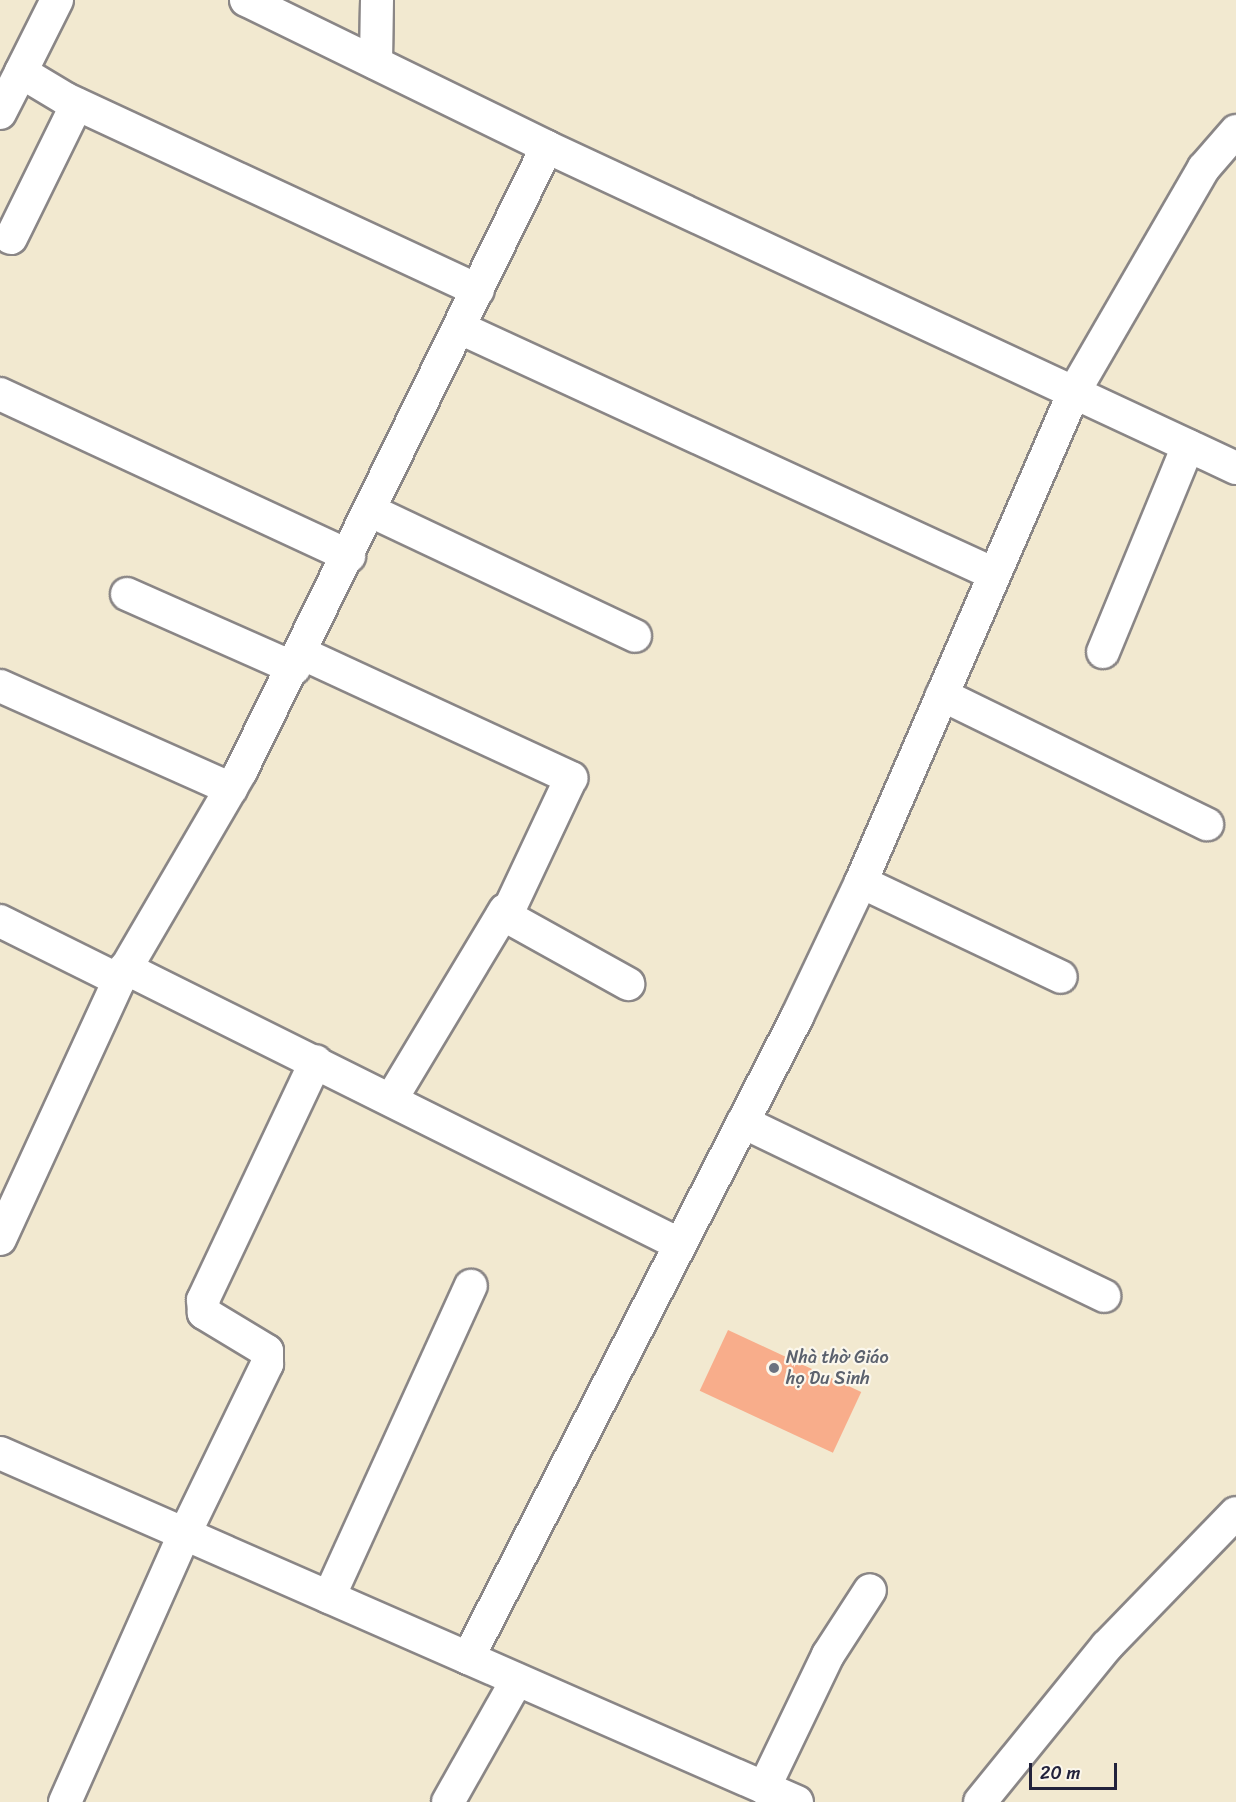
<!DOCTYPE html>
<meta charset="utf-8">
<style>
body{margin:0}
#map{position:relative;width:1236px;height:1802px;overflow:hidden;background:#f2e9d0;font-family:Sriracha,sans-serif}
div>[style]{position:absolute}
.building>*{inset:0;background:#f8ad8b;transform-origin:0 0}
.roads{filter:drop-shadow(2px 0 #8a8686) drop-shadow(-2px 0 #8a8686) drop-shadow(0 2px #8a8686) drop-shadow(0 -2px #8a8686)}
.minor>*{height:32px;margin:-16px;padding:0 16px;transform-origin:16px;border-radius:16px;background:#fff}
.dots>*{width:16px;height:16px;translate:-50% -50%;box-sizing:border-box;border:3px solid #fbf7ec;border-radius:50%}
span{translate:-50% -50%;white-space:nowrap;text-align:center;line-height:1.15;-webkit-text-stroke:4.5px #fbf7ec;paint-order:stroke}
.worship-label{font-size:18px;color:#5b616d}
.left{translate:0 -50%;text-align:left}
.scale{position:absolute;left:1029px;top:1763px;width:88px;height:27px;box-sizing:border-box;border:3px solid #22223b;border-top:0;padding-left:8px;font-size:18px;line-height:21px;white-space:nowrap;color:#22223b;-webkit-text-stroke:4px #fbf7ec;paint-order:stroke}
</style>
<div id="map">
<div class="building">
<i style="left:728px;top:1330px;width:147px;height:67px;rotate:25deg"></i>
</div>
<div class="roads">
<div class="minor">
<i style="left:57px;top:0;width:80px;rotate:116.6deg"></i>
<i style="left:21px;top:72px;width:52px;rotate:31deg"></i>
<i style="left:66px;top:99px;width:454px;rotate:24.9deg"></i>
<i style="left:246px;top:0;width:335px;rotate:26deg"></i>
<i style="left:547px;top:147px;width:760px;rotate:24.98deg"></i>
<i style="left:376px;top:63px;width:63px;rotate:-89.1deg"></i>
<i style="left:0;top:113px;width:46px;rotate:-62.9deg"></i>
<i style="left:11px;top:238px;width:149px;rotate:-63.8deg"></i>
<i style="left:460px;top:328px;width:586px;rotate:24.73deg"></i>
<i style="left:0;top:394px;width:385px;rotate:24.9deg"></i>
<i style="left:371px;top:511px;width:292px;rotate:25.3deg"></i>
<i style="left:127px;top:594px;width:183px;rotate:23.9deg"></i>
<i style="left:1103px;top:652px;width:223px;rotate:-67.6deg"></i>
<i style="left:301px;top:653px;width:298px;rotate:24.8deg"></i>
<i style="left:571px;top:778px;width:153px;rotate:115.2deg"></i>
<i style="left:506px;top:916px;width:140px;rotate:29.1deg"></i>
<i style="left:0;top:686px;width:253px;rotate:24deg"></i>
<i style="left:942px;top:695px;width:295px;rotate:26deg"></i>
<i style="left:861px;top:882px;width:221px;rotate:25.4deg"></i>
<i style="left:0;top:921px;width:133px;rotate:26.4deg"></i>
<i style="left:125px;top:968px;width:619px;rotate:26.48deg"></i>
<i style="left:392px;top:1098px;width:219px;rotate:-59deg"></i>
<i style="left:743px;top:1122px;width:401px;rotate:25.7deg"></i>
<i style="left:0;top:1239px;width:285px;rotate:-65.3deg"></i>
<i style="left:119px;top:980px;width:242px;rotate:-59.7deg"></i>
<i style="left:241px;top:771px;width:695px;rotate:-63.88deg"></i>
<i style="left:0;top:1453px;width:870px;rotate:23.65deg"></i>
<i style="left:329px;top:1597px;width:342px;rotate:-65.5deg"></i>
<i style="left:468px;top:1658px;width:721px;rotate:-62.83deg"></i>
<i style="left:797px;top:1017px;width:149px;rotate:-64.6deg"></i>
<i style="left:861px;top:882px;width:534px;rotate:-66.51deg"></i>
<i style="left:1074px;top:392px;width:259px;rotate:-59.9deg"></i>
<i style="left:1204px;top:168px;width:49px;rotate:-49.1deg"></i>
<i style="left:764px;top:1788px;width:148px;rotate:-64.3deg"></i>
<i style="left:828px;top:1655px;width:77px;rotate:-57.1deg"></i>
<i style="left:65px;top:1802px;width:295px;rotate:-66deg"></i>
<i style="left:185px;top:1533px;width:188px;rotate:-64.1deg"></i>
<i style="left:267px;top:1364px;width:13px;rotate:-90deg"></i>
<i style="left:267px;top:1351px;width:74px;rotate:-148.9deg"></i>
<i style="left:204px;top:1313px;width:13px;rotate:-94deg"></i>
<i style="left:203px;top:1300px;width:264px;rotate:-64.7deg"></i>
<i style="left:448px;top:1802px;width:140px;rotate:-60.5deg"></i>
<i style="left:980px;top:1802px;width:201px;rotate:-50.9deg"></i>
<i style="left:1107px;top:1646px;width:185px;rotate:-45.9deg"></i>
</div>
</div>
<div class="dots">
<i style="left:774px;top:1368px;background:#6b7280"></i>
</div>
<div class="worship-label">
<span class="left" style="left:786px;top:1368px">Nhà thờ Giáo<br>họ Du Sinh</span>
</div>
<div class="scale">20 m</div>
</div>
